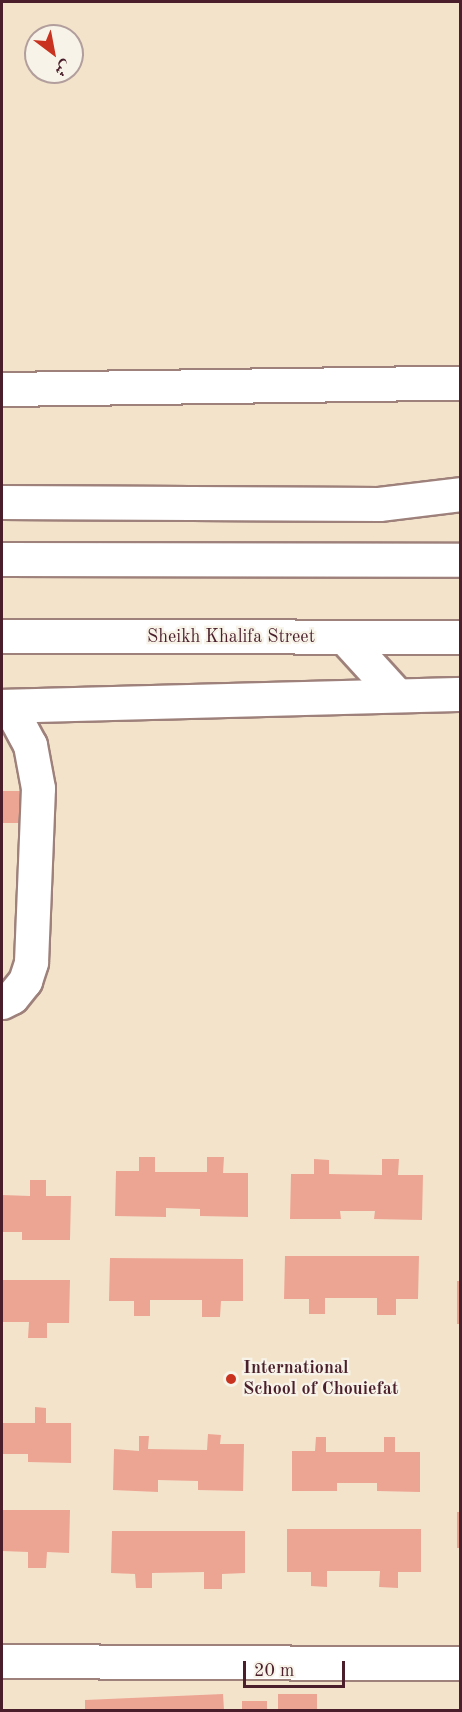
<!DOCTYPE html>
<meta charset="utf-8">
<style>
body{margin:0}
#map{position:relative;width:462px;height:1712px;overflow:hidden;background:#f3e3cb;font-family:"Old Standard TT",Amiri,serif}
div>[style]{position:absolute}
.building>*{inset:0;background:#eda593;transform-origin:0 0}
.roads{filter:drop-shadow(2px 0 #9e817b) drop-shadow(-2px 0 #9e817b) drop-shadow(0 2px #9e817b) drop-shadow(0 -2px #9e817b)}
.minor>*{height:33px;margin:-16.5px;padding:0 16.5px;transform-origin:16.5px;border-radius:16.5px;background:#fff}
.highway>*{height:33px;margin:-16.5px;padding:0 16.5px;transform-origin:16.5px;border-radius:16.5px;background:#fff}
.dots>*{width:16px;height:16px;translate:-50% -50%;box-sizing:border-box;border:3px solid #f7f3e8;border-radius:50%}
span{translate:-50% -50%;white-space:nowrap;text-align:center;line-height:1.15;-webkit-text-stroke:4.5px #f7f3e8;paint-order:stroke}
.street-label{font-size:18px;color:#4a1f2b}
.poi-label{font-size:18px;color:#4a1f2b;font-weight:700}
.left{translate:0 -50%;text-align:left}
.frame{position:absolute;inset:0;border:3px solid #4a1f2b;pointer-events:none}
.north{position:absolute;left:24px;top:24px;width:60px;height:60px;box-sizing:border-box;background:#f7f3e8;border:2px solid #b29e9c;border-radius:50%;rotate:148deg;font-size:16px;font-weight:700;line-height:24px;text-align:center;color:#4a1f2b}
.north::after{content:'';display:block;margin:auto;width:21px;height:27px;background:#c8321e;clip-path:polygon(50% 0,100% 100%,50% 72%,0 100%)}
.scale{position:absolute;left:243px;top:1661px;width:102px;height:27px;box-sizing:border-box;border:3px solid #4a1f2b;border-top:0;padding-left:8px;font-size:18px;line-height:21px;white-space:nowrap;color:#4a1f2b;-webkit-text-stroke:4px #f7f3e8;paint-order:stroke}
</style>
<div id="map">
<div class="building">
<i style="left:2px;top:791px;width:28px;height:32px"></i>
<i style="clip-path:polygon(139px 1157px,155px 1157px,155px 1172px,207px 1172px,207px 1157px,224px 1157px,223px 1173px,248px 1173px,248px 1217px,200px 1216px,200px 1209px,166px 1208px,166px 1217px,115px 1216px,116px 1171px,139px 1171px)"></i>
<i style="clip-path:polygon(314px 1159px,329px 1160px,329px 1174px,382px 1175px,382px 1159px,399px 1159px,398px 1175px,423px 1175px,422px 1220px,374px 1219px,375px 1211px,340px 1211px,341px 1219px,290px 1219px,291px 1174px,314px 1174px)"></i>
<i style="clip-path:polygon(30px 1180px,46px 1180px,46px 1196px,71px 1196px,70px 1240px,22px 1240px,22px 1232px,2px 1232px,2px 1195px,30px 1196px)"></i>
<i style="clip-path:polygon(285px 1256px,419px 1256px,418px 1299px,396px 1299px,396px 1315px,377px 1315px,377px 1298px,325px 1298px,325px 1314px,309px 1314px,309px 1299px,284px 1299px)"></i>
<i style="clip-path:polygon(110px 1258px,243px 1259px,243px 1301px,221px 1301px,220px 1317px,202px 1317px,202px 1300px,150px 1300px,150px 1316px,134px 1316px,134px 1301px,109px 1301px)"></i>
<i style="clip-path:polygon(2px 1280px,70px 1280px,69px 1323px,47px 1323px,47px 1338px,28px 1338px,29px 1322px,2px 1322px)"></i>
<i style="left:457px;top:1281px;width:3px;height:43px"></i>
<i style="clip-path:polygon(35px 1407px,46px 1408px,46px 1423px,71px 1423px,71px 1463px,28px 1462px,28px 1454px,2px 1454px,2px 1423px,35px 1423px)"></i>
<i style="clip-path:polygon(208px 1434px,221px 1435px,220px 1444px,244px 1444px,243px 1491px,198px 1490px,198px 1481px,158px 1480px,158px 1492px,113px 1490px,114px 1449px,139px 1451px,139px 1436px,149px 1436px,148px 1449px,207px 1450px)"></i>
<i style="clip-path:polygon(316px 1437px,326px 1437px,326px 1452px,384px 1452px,384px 1437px,395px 1437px,395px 1452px,420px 1452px,420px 1492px,377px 1491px,377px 1483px,337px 1483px,337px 1491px,292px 1491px,292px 1451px,315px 1451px)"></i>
<i style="clip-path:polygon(2px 1510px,70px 1510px,69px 1553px,47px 1552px,46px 1568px,28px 1568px,28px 1552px,2px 1551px)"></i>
<i style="left:457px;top:1512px;width:3px;height:36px"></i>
<i style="clip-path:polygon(287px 1529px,421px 1529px,421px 1572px,398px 1572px,398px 1588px,379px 1587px,380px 1571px,327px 1571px,327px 1587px,311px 1586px,311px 1572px,287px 1572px)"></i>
<i style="clip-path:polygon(112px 1531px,245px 1531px,245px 1573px,222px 1574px,222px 1589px,204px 1589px,204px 1572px,152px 1573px,152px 1588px,136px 1588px,135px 1574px,111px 1573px)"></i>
<i style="clip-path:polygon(223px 1694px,224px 1710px,85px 1710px,85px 1700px)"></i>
<i style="left:278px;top:1694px;width:39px;height:16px"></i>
<i style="left:267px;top:1701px;width:9px;height:25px;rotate:90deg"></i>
</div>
<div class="roads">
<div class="minor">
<i style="left:2px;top:389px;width:458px;rotate:-0.8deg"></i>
<i style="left:2px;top:502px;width:377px;rotate:0.3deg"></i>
<i style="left:379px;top:504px;width:82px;rotate:-7deg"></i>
<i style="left:2px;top:706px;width:458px;rotate:-1.5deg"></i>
<i style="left:2px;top:1002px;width:11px;rotate:-27deg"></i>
<i style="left:12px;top:997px;width:21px;rotate:-51deg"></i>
<i style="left:25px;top:981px;width:20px;rotate:-72deg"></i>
<i style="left:31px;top:962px;width:174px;rotate:-87.7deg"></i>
<i style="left:38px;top:788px;width:44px;rotate:-100.5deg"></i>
<i style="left:30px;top:745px;width:44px;rotate:-118.3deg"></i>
<i style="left:2px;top:1661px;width:458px;rotate:0.3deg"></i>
</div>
<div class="highway">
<i style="left:2px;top:559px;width:458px;rotate:0.1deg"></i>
<i style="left:2px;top:636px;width:458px;rotate:0.1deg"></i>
<i style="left:345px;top:638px;width:76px;rotate:47.7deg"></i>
</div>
</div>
<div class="dots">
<i style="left:231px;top:1379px;background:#c8321e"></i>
</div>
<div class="street-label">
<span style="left:231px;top:637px">Sheikh Khalifa Street</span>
</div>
<div class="poi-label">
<span class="left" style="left:243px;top:1379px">International<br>School of Chouiefat</span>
</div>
<div class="frame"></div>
<div class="north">ش</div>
<div class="scale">20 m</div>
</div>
